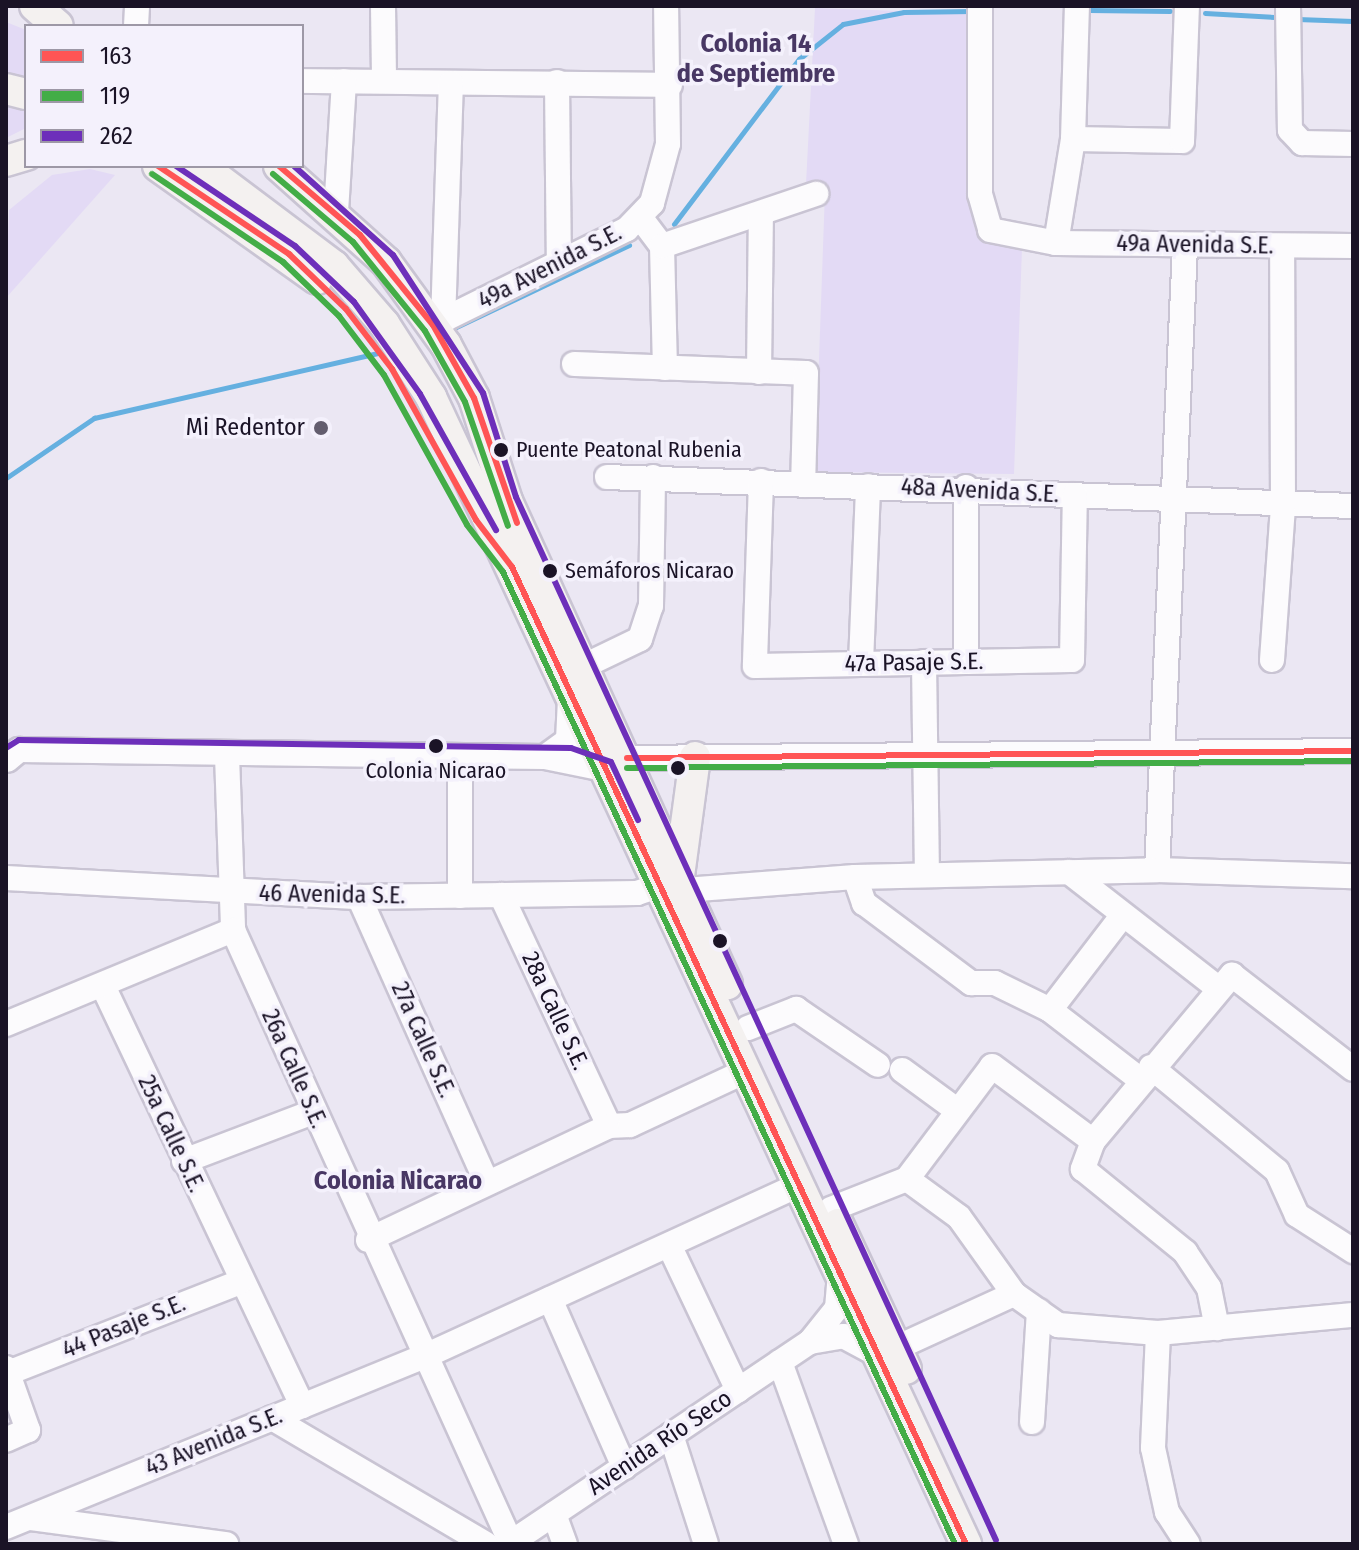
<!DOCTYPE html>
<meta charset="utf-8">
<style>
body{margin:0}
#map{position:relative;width:1359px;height:1550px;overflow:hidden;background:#ebe7f3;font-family:"Fira Sans Condensed",sans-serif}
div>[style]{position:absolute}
.green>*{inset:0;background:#e3daf5}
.stream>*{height:5px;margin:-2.5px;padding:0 2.5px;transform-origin:2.5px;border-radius:2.5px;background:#65b0e0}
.roads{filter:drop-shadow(2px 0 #c9c4d3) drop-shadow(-2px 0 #c9c4d3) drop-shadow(0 2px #c9c4d3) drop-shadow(0 -2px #c9c4d3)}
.minor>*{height:24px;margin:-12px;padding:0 12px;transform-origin:12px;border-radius:12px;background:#fcfbfd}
.major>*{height:30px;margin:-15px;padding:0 15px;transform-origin:15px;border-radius:15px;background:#f4f1f0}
.bus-1>*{height:6px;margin:-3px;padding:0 3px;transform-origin:3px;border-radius:3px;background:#f55}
.bus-2>*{height:6px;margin:-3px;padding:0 3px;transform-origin:3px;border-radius:3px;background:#43ad47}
.bus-3>*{height:6px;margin:-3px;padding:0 3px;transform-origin:3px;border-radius:3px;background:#6d2fba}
.dots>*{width:22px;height:22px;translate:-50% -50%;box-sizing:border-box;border:4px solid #f4f1fc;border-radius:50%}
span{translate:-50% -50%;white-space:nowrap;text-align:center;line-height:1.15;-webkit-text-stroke:7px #f4f1fc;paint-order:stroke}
.bus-label{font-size:22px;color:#1a1326}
.left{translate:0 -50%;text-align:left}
.street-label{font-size:24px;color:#1a1326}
.poi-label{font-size:24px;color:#1a1326}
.right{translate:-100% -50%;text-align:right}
.neighbourhood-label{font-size:26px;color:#483764;font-weight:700}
.frame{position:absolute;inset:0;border:8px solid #1a1326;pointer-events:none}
.legend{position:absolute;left:24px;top:24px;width:280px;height:144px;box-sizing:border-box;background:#f4f1fc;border:2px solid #9d98a6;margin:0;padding:10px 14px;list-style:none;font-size:24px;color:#1a1326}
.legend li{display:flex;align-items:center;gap:16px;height:40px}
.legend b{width:40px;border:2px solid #9d98a6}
</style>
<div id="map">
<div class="green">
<i style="clip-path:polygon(815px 8px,985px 14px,989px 216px,1022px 248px,1014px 474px,815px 472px,825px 191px,806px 184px)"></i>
<i style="clip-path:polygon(6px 22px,26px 30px,26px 128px,6px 138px)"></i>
<i style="clip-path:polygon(90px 169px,115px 175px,6px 298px,9px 210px,52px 175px)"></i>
</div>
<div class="stream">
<i style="left:1089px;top:10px;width:81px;rotate:0.7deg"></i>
<i style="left:1205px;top:13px;width:69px;rotate:3.3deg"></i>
<i style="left:1297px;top:19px;width:56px;rotate:2deg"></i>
<i style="left:674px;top:224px;width:207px;rotate:-52.9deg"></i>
<i style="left:799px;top:59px;width:56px;rotate:-38.5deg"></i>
<i style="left:843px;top:24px;width:62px;rotate:-11.1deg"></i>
<i style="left:904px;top:12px;width:68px;rotate:-0.8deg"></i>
<i style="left:452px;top:329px;width:196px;rotate:-25.4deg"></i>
<i style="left:6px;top:478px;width:107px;rotate:-34.3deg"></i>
<i style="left:94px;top:418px;width:290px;rotate:-12.9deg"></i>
</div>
<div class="roads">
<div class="minor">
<i style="left:383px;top:6px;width:75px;rotate:89.2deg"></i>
<i style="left:980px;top:6px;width:188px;rotate:90deg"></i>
<i style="left:980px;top:194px;width:37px;rotate:74deg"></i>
<i style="left:990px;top:230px;width:67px;rotate:11.1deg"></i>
<i style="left:1056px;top:243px;width:297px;rotate:0.6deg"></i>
<i style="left:1288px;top:6px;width:124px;rotate:89.1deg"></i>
<i style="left:1290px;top:130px;width:18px;rotate:47deg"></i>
<i style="left:1302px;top:143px;width:51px;rotate:1.1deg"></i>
<i style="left:136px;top:26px;width:20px;rotate:-87deg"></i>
<i style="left:302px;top:81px;width:368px;rotate:0.6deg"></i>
<i style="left:557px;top:82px;width:180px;rotate:89.4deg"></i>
<i style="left:1073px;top:139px;width:109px;rotate:1.1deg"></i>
<i style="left:1182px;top:141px;width:135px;rotate:-87.9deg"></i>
<i style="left:336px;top:212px;width:131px;rotate:-86.5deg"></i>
<i style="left:640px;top:217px;width:36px;rotate:53deg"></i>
<i style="left:662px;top:246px;width:122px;rotate:88.6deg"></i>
<i style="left:1056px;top:243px;width:105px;rotate:-80.7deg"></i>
<i style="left:1073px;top:139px;width:133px;rotate:-88.3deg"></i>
<i style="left:662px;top:246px;width:163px;rotate:-18.7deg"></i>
<i style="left:443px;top:322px;width:239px;rotate:-88.1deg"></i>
<i style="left:433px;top:325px;width:216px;rotate:-26.3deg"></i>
<i style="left:627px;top:229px;width:36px;rotate:-46deg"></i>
<i style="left:652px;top:203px;width:61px;rotate:-74.8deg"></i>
<i style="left:668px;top:144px;width:138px;rotate:-90.8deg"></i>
<i style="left:574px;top:364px;width:232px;rotate:2.2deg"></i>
<i style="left:806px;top:373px;width:112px;rotate:91.5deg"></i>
<i style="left:759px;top:372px;width:156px;rotate:-89.3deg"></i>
<i style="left:607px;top:477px;width:747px;rotate:2.23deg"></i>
<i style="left:761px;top:481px;width:185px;rotate:91.9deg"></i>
<i style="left:755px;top:666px;width:317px;rotate:-1.1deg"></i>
<i style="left:1072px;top:660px;width:165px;rotate:-89deg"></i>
<i style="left:1272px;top:660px;width:155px;rotate:-85.9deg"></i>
<i style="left:1283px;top:505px;width:258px;rotate:-90.2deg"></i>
<i style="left:924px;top:662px;width:213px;rotate:89.2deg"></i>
<i style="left:966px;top:662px;width:175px;rotate:-90deg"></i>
<i style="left:861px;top:663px;width:177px;rotate:-87.7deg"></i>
<i style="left:584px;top:666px;width:62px;rotate:-25.7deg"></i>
<i style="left:640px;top:639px;width:35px;rotate:-72deg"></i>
<i style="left:651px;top:606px;width:129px;rotate:-89.1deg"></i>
<i style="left:227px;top:755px;width:175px;rotate:88deg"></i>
<i style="left:233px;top:930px;width:673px;rotate:65.61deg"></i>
<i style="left:545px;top:757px;width:29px;rotate:-36deg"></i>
<i style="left:568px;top:740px;width:41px;rotate:-87.2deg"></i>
<i style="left:627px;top:758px;width:726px;rotate:-0.55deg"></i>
<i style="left:7px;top:760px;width:16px;rotate:-40deg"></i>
<i style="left:19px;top:750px;width:526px;rotate:0.76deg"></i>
<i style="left:545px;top:757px;width:60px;rotate:11.5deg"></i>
<i style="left:1157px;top:870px;width:626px;rotate:-87.43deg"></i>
<i style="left:1069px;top:872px;width:189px;rotate:37.9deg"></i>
<i style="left:855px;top:877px;width:28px;rotate:71deg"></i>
<i style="left:864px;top:903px;width:134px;rotate:36.8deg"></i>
<i style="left:971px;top:983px;width:24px"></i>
<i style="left:995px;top:983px;width:61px;rotate:26.1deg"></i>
<i style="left:1050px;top:1010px;width:115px;rotate:37.6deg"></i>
<i style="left:6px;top:878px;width:354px;rotate:3.1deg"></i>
<i style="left:359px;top:897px;width:278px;rotate:-0.8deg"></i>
<i style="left:637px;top:893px;width:22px;rotate:-18deg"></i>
<i style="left:685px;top:890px;width:170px;rotate:-4.4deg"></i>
<i style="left:855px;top:877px;width:302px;rotate:-1.3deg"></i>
<i style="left:1157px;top:870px;width:196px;rotate:1.8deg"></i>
<i style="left:501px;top:895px;width:255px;rotate:64.9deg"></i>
<i style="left:460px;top:896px;width:137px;rotate:-90deg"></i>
<i style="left:359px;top:897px;width:313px;rotate:65.9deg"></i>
<i style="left:103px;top:986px;width:465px;rotate:64.6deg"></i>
<i style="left:1050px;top:1010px;width:118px;rotate:-52.5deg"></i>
<i style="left:6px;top:1024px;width:246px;rotate:-22.5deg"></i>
<i style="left:748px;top:1028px;width:52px;rotate:-21.6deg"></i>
<i style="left:796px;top:1009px;width:99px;rotate:34.3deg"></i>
<i style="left:1151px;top:1067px;width:163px;rotate:39.5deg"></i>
<i style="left:1277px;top:1171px;width:48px;rotate:65.6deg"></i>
<i style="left:1297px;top:1215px;width:67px;rotate:32.7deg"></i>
<i style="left:902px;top:1070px;width:69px;rotate:36.2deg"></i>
<i style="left:1093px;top:1141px;width:30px;rotate:110deg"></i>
<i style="left:1083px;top:1169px;width:132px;rotate:39.1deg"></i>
<i style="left:1185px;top:1252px;width:43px;rotate:56.3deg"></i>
<i style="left:1209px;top:1288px;width:41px;rotate:78.7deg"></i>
<i style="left:184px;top:1161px;width:138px;rotate:-20.8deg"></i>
<i style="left:907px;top:1179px;width:64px;rotate:36.2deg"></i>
<i style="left:959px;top:1217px;width:95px;rotate:54.5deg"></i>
<i style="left:1014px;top:1294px;width:54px;rotate:35.2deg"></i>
<i style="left:1058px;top:1325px;width:100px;rotate:4.6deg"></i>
<i style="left:1158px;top:1333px;width:196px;rotate:-5.3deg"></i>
<i style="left:831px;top:1209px;width:82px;rotate:-21.5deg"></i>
<i style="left:907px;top:1179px;width:141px;rotate:-53deg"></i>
<i style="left:992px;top:1066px;width:126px;rotate:36.6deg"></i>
<i style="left:1093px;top:1141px;width:217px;rotate:-50.1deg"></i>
<i style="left:1232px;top:975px;width:153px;rotate:37.8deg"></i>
<i style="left:368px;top:1240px;width:267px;rotate:-25.3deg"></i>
<i style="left:609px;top:1126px;width:21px;rotate:-3deg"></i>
<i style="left:630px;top:1125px;width:128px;rotate:-25deg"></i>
<i style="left:669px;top:1245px;width:161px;rotate:64.6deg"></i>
<i style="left:550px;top:1299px;width:184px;rotate:66.2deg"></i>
<i style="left:1158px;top:1333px;width:115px;rotate:92.5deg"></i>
<i style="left:1153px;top:1448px;width:66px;rotate:77.7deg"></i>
<i style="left:1167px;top:1512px;width:38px;rotate:57deg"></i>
<i style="left:810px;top:1342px;width:34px;rotate:-10deg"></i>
<i style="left:843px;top:1336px;width:38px;rotate:28deg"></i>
<i style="left:896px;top:1348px;width:130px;rotate:-24.6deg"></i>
<i style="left:780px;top:1362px;width:194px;rotate:70.1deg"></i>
<i style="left:6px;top:1368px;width:66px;rotate:70.5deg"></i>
<i style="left:28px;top:1430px;width:24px;rotate:156deg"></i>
<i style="left:8px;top:1373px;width:249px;rotate:-21.4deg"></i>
<i style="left:272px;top:1418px;width:248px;rotate:30.5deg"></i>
<i style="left:1032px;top:1422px;width:111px;rotate:-86.4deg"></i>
<i style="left:671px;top:1435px;width:114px;rotate:72.2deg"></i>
<i style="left:554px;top:1514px;width:32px;rotate:70deg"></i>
<i style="left:31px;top:1518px;width:197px;rotate:7.6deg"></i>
<i style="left:6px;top:1527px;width:450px;rotate:-22.2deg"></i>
<i style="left:423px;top:1357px;width:413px;rotate:-24.6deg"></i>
<i style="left:509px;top:1544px;width:362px;rotate:-33.9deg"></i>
<i style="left:810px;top:1342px;width:43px;rotate:-51.5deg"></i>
<i style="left:837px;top:1308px;width:32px;rotate:-85deg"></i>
</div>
<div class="major">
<i style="left:35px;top:6px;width:30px;rotate:41deg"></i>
<i style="left:6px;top:89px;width:21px;rotate:14deg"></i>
<i style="left:6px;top:161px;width:21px;rotate:-17deg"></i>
<i style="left:158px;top:166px;width:195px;rotate:35.4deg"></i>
<i style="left:201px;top:166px;width:166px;rotate:36.9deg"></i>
<i style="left:334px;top:266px;width:77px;rotate:49.2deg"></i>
<i style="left:384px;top:324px;width:87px;rotate:57.2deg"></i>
<i style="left:431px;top:397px;width:1266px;rotate:64.99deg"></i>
<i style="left:279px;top:166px;width:144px;rotate:41.9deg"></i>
<i style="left:386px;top:262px;width:102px;rotate:54.1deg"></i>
<i style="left:446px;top:345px;width:60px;rotate:62.2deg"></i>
<i style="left:474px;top:398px;width:108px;rotate:72.2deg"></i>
<i style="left:507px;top:501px;width:531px;rotate:65.51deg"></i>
<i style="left:679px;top:876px;width:120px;rotate:-82.3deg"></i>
<i style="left:838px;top:1224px;width:160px;rotate:64.9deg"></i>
</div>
</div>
<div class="bus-1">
<i style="left:158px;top:166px;width:158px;rotate:33.9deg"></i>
<i style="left:289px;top:254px;width:79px;rotate:44deg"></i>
<i style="left:346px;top:309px;width:76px;rotate:52.5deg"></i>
<i style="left:392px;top:369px;width:173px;rotate:60.9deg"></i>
<i style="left:476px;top:520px;width:59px;rotate:52.5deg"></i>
<i style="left:512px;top:567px;width:1077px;rotate:65.08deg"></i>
<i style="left:279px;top:166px;width:106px;rotate:40.4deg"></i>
<i style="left:360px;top:235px;width:116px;rotate:51deg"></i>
<i style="left:433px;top:325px;width:84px;rotate:60.7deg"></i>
<i style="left:474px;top:398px;width:132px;rotate:71deg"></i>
<i style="left:627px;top:758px;width:726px;rotate:-0.55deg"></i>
</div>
<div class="bus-2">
<i style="left:152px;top:174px;width:158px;rotate:33.9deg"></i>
<i style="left:283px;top:262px;width:78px;rotate:44deg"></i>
<i style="left:339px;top:316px;width:74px;rotate:52.7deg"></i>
<i style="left:384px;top:375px;width:171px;rotate:61deg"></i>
<i style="left:467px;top:525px;width:59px;rotate:52.5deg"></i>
<i style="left:503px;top:572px;width:1072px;rotate:65.06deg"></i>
<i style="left:273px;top:174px;width:105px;rotate:40.4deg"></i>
<i style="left:353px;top:242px;width:114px;rotate:51deg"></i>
<i style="left:425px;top:331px;width:81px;rotate:60.6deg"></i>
<i style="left:465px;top:402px;width:131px;rotate:70.9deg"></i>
<i style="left:627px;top:768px;width:726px;rotate:-0.55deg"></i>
</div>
<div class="bus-3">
<i style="left:176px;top:166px;width:143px;rotate:33.9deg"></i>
<i style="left:295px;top:246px;width:81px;rotate:43.5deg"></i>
<i style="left:354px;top:302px;width:113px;rotate:54.3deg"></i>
<i style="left:420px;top:394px;width:156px;rotate:60.8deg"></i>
<i style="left:294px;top:166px;width:133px;rotate:42deg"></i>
<i style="left:393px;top:255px;width:165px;rotate:56.9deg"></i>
<i style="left:483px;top:393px;width:109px;rotate:72.4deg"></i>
<i style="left:516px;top:497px;width:1148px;rotate:65.29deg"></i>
<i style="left:6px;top:748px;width:15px;rotate:-32deg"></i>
<i style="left:19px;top:740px;width:552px;rotate:0.83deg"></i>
<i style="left:571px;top:748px;width:42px;rotate:19.3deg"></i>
<i style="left:611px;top:762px;width:64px;rotate:65deg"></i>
</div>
<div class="dots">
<i style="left:321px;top:428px;background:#635d6e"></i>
<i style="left:501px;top:450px;background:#1a1326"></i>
<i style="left:550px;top:571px;background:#1a1326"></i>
<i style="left:436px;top:746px;background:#1a1326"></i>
<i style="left:678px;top:768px;background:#1a1326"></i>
<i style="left:720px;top:941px;background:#1a1326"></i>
</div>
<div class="bus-label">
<span class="left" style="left:516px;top:450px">Puente Peatonal Rubenia</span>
<span class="left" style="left:565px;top:571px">Semáforos Nicarao</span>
<span style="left:436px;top:771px">Colonia Nicarao</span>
</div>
<div class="street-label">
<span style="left:1195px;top:245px;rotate:1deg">49a Avenida S.E.</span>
<span style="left:550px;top:267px;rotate:-27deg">49a Avenida S.E.</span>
<span style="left:980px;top:491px;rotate:3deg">48a Avenida S.E.</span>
<span style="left:914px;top:663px;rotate:-1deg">47a Pasaje S.E.</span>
<span style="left:332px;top:895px;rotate:1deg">46 Avenida S.E.</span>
<span style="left:555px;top:1011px;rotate:65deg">28a Calle S.E.</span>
<span style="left:423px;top:1040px;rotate:66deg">27a Calle S.E.</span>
<span style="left:294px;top:1069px;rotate:66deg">26a Calle S.E.</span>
<span style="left:171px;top:1134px;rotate:65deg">25a Calle S.E.</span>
<span style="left:124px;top:1327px;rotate:-22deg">44 Pasaje S.E.</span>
<span style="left:214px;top:1442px;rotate:-22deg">43 Avenida S.E.</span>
<span style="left:660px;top:1443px;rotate:-34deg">Avenida Río Seco</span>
</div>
<div class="poi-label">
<span class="right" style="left:305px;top:428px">Mi Redentor</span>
</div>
<div class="neighbourhood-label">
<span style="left:756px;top:59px">Colonia 14<br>de Septiembre</span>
<span style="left:398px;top:1181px">Colonia Nicarao</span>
</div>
<div class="frame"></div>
<ul class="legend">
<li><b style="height:10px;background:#f55"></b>163</li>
<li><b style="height:10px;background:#43ad47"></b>119</li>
<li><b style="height:10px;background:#6d2fba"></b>262</li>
</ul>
</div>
